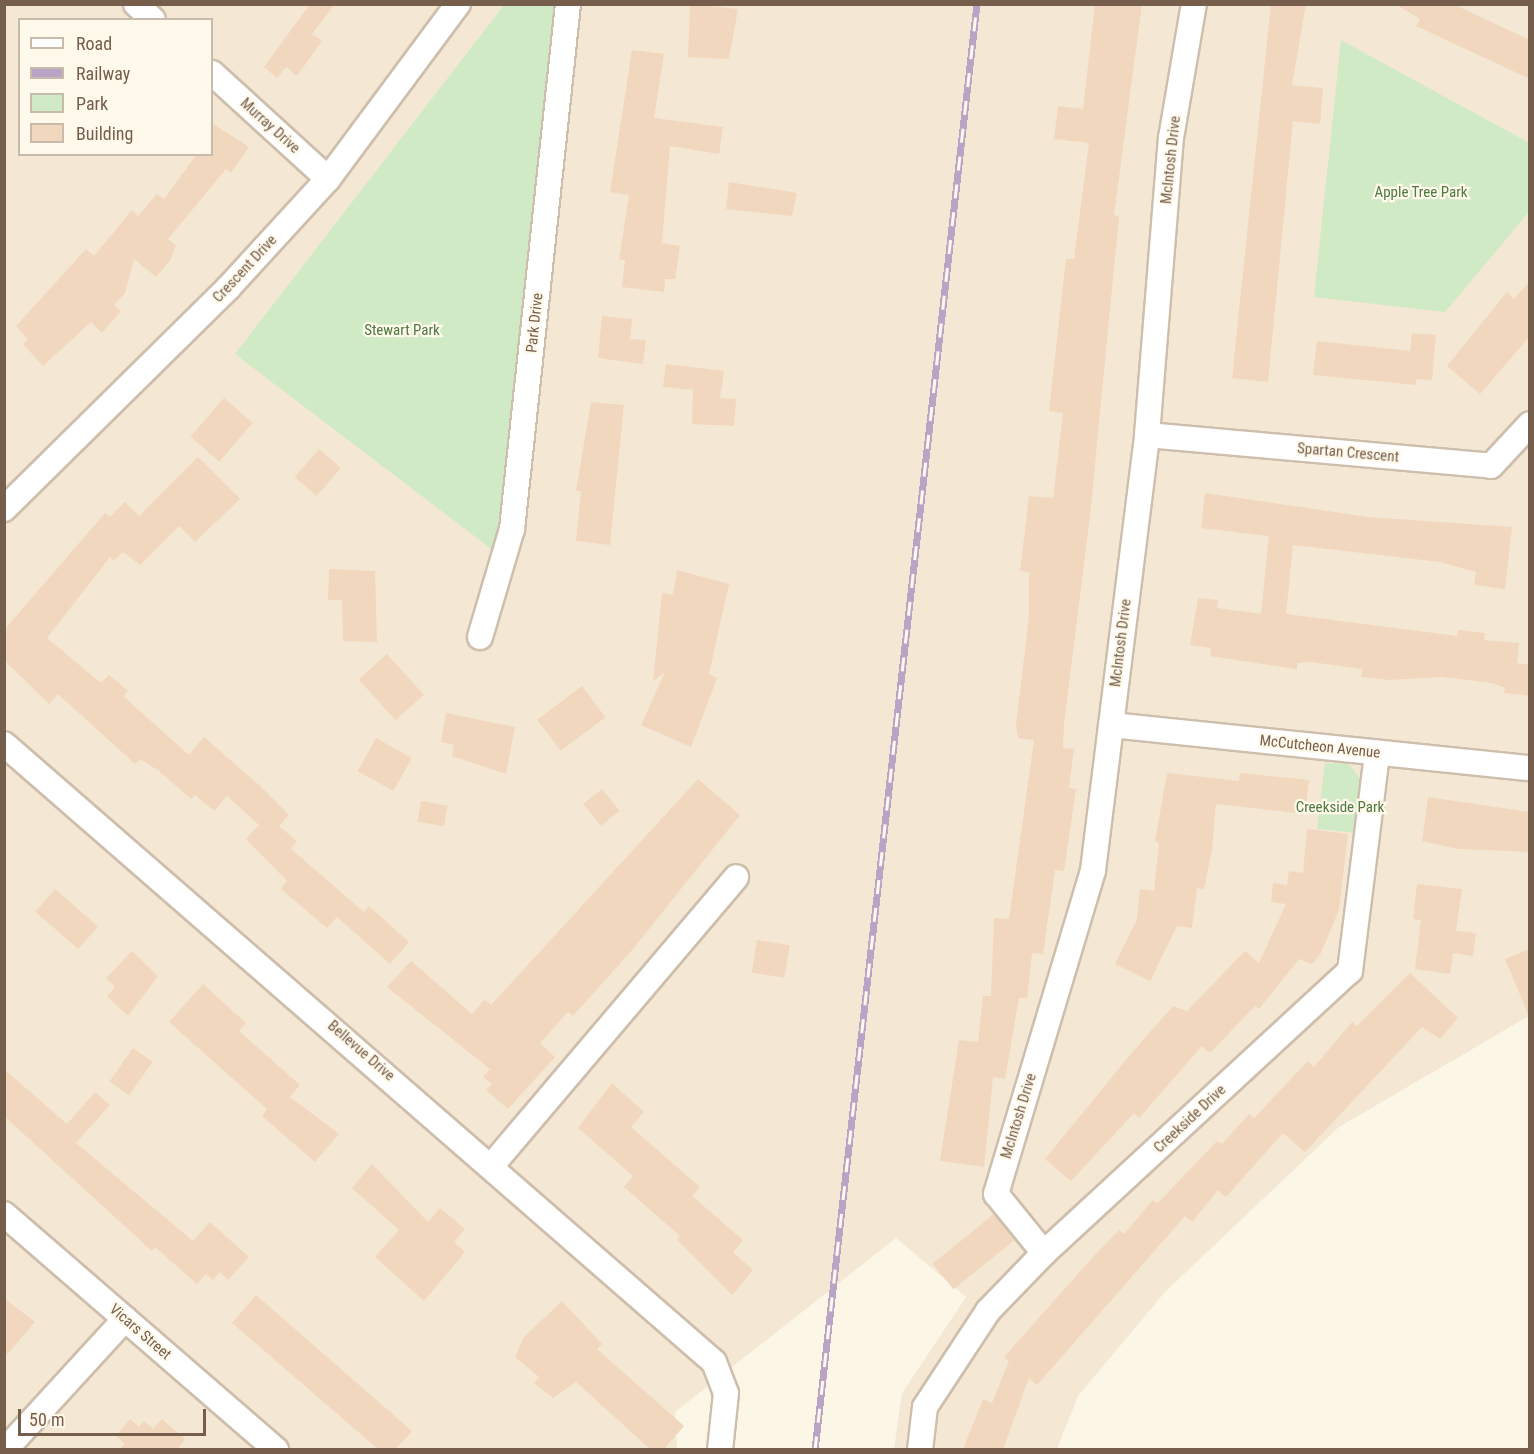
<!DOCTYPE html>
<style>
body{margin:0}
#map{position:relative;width:1534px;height:1454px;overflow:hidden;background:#fcf6e6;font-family:"Roboto Condensed",sans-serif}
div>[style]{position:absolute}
.residential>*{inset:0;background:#f4e8d4}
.green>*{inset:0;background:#cfeac4}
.building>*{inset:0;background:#f1d7bd;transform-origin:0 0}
.roads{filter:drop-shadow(2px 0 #cebeac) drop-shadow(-2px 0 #cebeac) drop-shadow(0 2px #cebeac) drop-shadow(0 -2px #cebeac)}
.street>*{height:24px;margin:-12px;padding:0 12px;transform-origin:12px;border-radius:12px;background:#fff}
.rail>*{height:7px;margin-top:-3.5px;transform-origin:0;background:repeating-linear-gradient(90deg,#fff9ec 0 14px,#b9a4c6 0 28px);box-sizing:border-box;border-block:2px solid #b9a4c6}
span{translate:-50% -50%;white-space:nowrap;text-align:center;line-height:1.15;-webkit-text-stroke:4.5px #fff9ec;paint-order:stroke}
.street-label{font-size:15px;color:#755e4b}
.park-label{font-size:15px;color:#4d7a42}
.frame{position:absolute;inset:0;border:6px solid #755e4b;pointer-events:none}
.legend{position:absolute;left:18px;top:18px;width:195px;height:138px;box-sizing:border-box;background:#fff9ec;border:2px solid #c8bbac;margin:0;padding:8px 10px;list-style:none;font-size:18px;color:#755e4b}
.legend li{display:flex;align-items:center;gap:12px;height:30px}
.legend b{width:30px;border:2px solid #c8bbac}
.scale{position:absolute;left:18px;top:1409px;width:188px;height:27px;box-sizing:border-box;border:3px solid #755e4b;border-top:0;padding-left:8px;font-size:18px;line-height:21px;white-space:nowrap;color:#755e4b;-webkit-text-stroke:4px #fff9ec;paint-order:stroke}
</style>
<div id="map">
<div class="residential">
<i style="clip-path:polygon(evenodd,5px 5px,1529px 5px,1529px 1016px,1339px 1127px,1165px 1292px,1078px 1396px,1057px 1449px,894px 1449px,902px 1393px,966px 1297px,896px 1238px,675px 1412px,677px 1449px,5px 1450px,5px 5px,20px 20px,212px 20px,212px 154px,20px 154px,20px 20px)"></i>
</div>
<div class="green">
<i style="clip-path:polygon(504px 5px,557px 5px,498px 554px,235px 354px)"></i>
<i style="clip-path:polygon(1341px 40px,1529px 143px,1529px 212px,1445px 312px,1314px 297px)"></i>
<i style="clip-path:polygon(1325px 763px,1349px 764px,1362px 781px,1358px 833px,1317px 829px)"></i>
</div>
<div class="building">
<i style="clip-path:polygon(310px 4px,335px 4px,312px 34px,322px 41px,297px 76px,286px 67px,277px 78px,264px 67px)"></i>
<i style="clip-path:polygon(690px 4px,738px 9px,729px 59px,688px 57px)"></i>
<i style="clip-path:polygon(1095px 4px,1142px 4px,1114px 215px,1119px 216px,1090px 516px,1064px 724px,1063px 748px,1074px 749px,1069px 788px,1076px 789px,1064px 871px,1055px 870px,1043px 954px,1032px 953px,1027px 998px,1019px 998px,1005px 1079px,993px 1077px,984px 1167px,940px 1161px,959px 1040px,978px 1042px,983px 996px,991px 996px,994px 918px,1009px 919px,1034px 740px,1018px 738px,1016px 725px,1029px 616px,1029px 572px,1020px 571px,1029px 496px,1053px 498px,1063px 413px,1049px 411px,1066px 259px,1074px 259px,1089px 143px,1054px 139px,1058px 106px,1083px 109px)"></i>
<i style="clip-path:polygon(1271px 4px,1306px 4px,1292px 85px,1323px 88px,1320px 124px,1293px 121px,1268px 382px,1232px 378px)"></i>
<i style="clip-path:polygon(1395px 4px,1453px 4px,1530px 40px,1530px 79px,1416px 26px,1420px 19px)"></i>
<i style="clip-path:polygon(632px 50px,664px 54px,654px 118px,723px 127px,719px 154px,670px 146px,662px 243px,680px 246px,675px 279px,665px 279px,664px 292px,622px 287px,625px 260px,619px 260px,629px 195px,610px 192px)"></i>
<i style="clip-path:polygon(212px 123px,249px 147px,231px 173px,226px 169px,168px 239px,176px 245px,171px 259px,156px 277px,134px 259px,125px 293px,114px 305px,121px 311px,102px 333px,91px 322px,43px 366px,23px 344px,28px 340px,16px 326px,86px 249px,94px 256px,132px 210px,138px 216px,157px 194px,164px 199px,197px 154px,212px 154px)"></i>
<i style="clip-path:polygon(729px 182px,797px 193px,792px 216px,726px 209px)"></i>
<i style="clip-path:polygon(1530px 281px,1530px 336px,1480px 394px,1447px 366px,1507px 292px,1514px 299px)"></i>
<i style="clip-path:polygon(602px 316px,632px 319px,630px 339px,646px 340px,643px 364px,598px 358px)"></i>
<i style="clip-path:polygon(1412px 333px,1436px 335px,1432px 380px,1416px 379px,1416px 385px,1313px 375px,1317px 341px,1410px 351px)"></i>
<i style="clip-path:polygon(666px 364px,724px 371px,720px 398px,736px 399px,734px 426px,692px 424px,693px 390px,663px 387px)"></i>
<i style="left:224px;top:398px;width:38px;height:51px;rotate:41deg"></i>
<i style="clip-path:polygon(591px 402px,624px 405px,610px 545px,576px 541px,581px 491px,576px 491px)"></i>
<i style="left:319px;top:449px;width:29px;height:37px;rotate:41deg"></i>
<i style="clip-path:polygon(198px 457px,240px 499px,195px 542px,179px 526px,140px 565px,123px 552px,113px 561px,110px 557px,47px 638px,101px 683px,109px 675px,128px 691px,123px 696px,189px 755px,204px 737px,259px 785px,289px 815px,279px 826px,297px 841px,291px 849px,364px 912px,369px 906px,409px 942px,390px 964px,337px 917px,327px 928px,281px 889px,287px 881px,246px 839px,259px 825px,227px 796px,214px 811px,195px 795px,191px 799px,159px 771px,140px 759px,135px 764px,58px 694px,49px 704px,4px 660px,4px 630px,105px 513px,110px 517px,125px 502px,139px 516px)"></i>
<i style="clip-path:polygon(1205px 493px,1368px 517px,1512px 527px,1505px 589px,1474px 585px,1476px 572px,1440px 562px,1293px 545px,1286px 614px,1457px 636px,1458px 630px,1485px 633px,1484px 640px,1519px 643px,1517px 663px,1530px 665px,1530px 696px,1504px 693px,1505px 688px,1492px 683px,1441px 677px,1390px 680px,1361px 677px,1362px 669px,1311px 662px,1297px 663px,1297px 669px,1269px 665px,1210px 656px,1211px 648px,1190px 645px,1198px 598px,1218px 600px,1217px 608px,1261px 614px,1269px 536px,1201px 528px)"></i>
<i style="clip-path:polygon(329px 569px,375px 571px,377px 642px,343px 641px,342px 600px,328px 600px)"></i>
<i style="clip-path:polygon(677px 570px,729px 584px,709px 674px,717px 678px,691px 747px,641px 725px,665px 672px,653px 681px,662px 593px,673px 595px)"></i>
<i style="left:387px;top:654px;width:55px;height:38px;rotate:48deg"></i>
<i style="left:582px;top:686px;width:39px;height:56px;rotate:53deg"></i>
<i style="clip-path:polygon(446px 713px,515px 727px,506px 774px,452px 756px,454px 745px,441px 742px)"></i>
<i style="left:376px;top:738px;width:41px;height:38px;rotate:29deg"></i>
<i style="clip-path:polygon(1167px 773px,1239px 781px,1240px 773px,1309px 780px,1305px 814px,1216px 804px,1212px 849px,1204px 889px,1197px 888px,1192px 928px,1177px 926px,1150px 981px,1115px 964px,1137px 919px,1140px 889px,1154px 891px,1159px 844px,1155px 841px)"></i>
<i style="clip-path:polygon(698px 779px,740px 815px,633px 949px,573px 1016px,568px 1012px,540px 1043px,555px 1057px,508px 1109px,486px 1090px,492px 1084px,483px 1077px,490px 1069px,387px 987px,411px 961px,472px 1014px,484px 1000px,491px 1005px)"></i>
<i style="left:602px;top:789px;width:28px;height:24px;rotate:51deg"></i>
<i style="clip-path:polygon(1428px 797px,1530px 812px,1530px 852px,1458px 849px,1422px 841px)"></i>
<i style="left:421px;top:801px;width:27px;height:21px;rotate:10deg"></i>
<i style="clip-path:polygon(1307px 829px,1348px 834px,1339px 910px,1321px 953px,1312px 964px,1299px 959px,1259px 1009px,1255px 1006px,1210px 1053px,1202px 1046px,1139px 1118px,1134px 1113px,1071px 1181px,1045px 1159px,1129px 1056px,1173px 1006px,1187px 1011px,1245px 951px,1259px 963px,1286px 904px,1271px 902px,1273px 883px,1287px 885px,1289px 871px,1303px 873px)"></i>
<i style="clip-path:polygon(1417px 884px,1462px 889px,1456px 931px,1476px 933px,1473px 956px,1453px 953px,1450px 974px,1415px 969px,1421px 920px,1413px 919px)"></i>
<i style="left:55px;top:889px;width:57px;height:30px;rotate:41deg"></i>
<i style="left:757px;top:940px;width:33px;height:33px;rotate:9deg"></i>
<i style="clip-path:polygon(1530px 949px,1530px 1016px,1529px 1016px,1505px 959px)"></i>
<i style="clip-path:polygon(132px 951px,158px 976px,128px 1016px,107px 996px,115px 987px,106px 978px)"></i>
<i style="clip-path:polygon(1410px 973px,1458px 1018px,1440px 1039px,1422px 1027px,1305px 1152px,1283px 1133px,1226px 1197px,1218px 1190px,1192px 1222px,1185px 1216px,1037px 1385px,1029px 1378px,1003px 1449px,963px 1449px,983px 1399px,992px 1403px,1009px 1361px,1004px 1357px,1092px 1258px,1119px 1230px,1124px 1234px,1153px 1200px,1158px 1203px,1217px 1141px,1222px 1144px,1249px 1114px,1254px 1118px,1308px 1061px,1314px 1067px,1352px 1022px,1357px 1026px)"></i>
<i style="clip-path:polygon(203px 984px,246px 1023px,239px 1031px,300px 1085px,290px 1097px,339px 1134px,315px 1162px,262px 1116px,267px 1109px,169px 1022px)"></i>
<i style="left:133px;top:1048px;width:24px;height:41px;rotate:35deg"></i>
<i style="clip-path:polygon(4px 1069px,67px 1124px,95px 1092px,110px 1105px,76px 1143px,193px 1241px,210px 1222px,249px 1257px,228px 1280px,220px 1272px,213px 1280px,206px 1274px,197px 1284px,155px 1247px,152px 1251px,4px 1116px)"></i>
<i style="clip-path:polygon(612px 1083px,644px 1112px,631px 1127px,700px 1187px,692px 1196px,743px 1240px,733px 1252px,753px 1270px,732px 1295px,677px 1240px,680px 1236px,624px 1187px,633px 1176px,578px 1128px)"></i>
<i style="clip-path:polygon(372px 1164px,428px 1222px,440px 1208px,465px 1229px,454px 1242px,465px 1252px,424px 1301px,375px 1257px,399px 1230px,352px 1188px)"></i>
<i style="left:994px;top:1214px;width:33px;height:79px;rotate:51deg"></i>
<i style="clip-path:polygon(256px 1295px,412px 1431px,396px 1449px,378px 1449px,232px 1323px)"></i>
<i style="clip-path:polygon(4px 1298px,35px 1322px,4px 1358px)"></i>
<i style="clip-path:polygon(562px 1301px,602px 1344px,597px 1349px,684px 1426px,664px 1449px,650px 1449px,576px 1382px,553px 1398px,534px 1383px,539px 1377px,515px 1357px,523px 1338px)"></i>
<i style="clip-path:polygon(130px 1419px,139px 1427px,144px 1421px,153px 1429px,162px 1419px,185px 1439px,178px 1449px,120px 1449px,125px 1444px,116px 1436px)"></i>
</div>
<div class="roads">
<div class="street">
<i style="left:136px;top:4px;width:23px;rotate:43deg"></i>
<i style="left:212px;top:73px;width:157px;rotate:42.4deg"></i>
<i style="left:1147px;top:435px;width:345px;rotate:5.1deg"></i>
<i style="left:1491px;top:466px;width:57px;rotate:-47.1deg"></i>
<i style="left:4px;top:509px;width:315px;rotate:-44.6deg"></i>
<i style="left:228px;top:288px;width:148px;rotate:-47.5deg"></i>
<i style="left:328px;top:179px;width:218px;rotate:-53.4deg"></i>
<i style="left:480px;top:637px;width:113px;rotate:-73.5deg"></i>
<i style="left:512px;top:529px;width:528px;rotate:-83.91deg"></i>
<i style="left:1111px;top:725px;width:421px;rotate:5.9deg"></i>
<i style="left:4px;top:744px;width:941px;rotate:41.04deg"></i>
<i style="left:714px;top:1362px;width:33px;rotate:69deg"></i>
<i style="left:726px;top:1393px;width:57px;rotate:96deg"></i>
<i style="left:493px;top:1164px;width:376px;rotate:-49.7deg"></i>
<i style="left:4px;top:1214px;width:360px;rotate:40.9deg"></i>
<i style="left:1044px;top:1253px;width:76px;rotate:-129.1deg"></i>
<i style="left:996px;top:1194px;width:338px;rotate:-73.3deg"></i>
<i style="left:1093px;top:870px;width:438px;rotate:-82.9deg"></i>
<i style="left:1147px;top:435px;width:298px;rotate:-85.4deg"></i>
<i style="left:1171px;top:138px;width:136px;rotate:-80.3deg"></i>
<i style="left:5px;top:1450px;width:178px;rotate:-47.5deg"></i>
<i style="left:920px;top:1450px;width:43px;rotate:-83.4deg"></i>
<i style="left:925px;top:1407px;width:115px;rotate:-56.7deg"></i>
<i style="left:988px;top:1311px;width:81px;rotate:-46deg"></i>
<i style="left:1044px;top:1253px;width:416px;rotate:-42.7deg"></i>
<i style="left:1350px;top:971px;width:220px;rotate:-82.9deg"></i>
</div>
</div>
<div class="rail">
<i style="left:815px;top:1450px;width:1455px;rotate:-83.61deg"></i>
</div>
<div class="street-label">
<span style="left:270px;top:126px;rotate:42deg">Murray Drive</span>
<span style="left:1171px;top:160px;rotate:-84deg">McIntosh Drive</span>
<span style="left:245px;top:269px;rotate:-47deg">Crescent Drive</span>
<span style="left:535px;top:323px;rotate:-84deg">Park Drive</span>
<span style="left:1348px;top:453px;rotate:5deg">Spartan Crescent</span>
<span style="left:1121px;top:643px;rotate:-83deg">McIntosh Drive</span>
<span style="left:1320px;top:747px;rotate:6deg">McCutcheon Avenue</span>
<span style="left:361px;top:1051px;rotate:41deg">Bellevue Drive</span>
<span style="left:1019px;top:1116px;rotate:-73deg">McIntosh Drive</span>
<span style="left:1190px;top:1119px;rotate:-43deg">Creekside Drive</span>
<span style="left:140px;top:1332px;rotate:41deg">Vicars Street</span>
</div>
<div class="park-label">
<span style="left:1421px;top:193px">Apple Tree Park</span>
<span style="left:402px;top:331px">Stewart Park</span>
<span style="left:1340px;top:808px">Creekside Park</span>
</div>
<div class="frame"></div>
<ul class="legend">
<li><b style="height:8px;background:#fff"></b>Road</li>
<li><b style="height:8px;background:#b9a4c6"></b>Railway</li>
<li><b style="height:16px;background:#cfeac4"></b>Park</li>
<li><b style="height:16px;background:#f1d7bd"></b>Building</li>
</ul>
<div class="scale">50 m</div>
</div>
